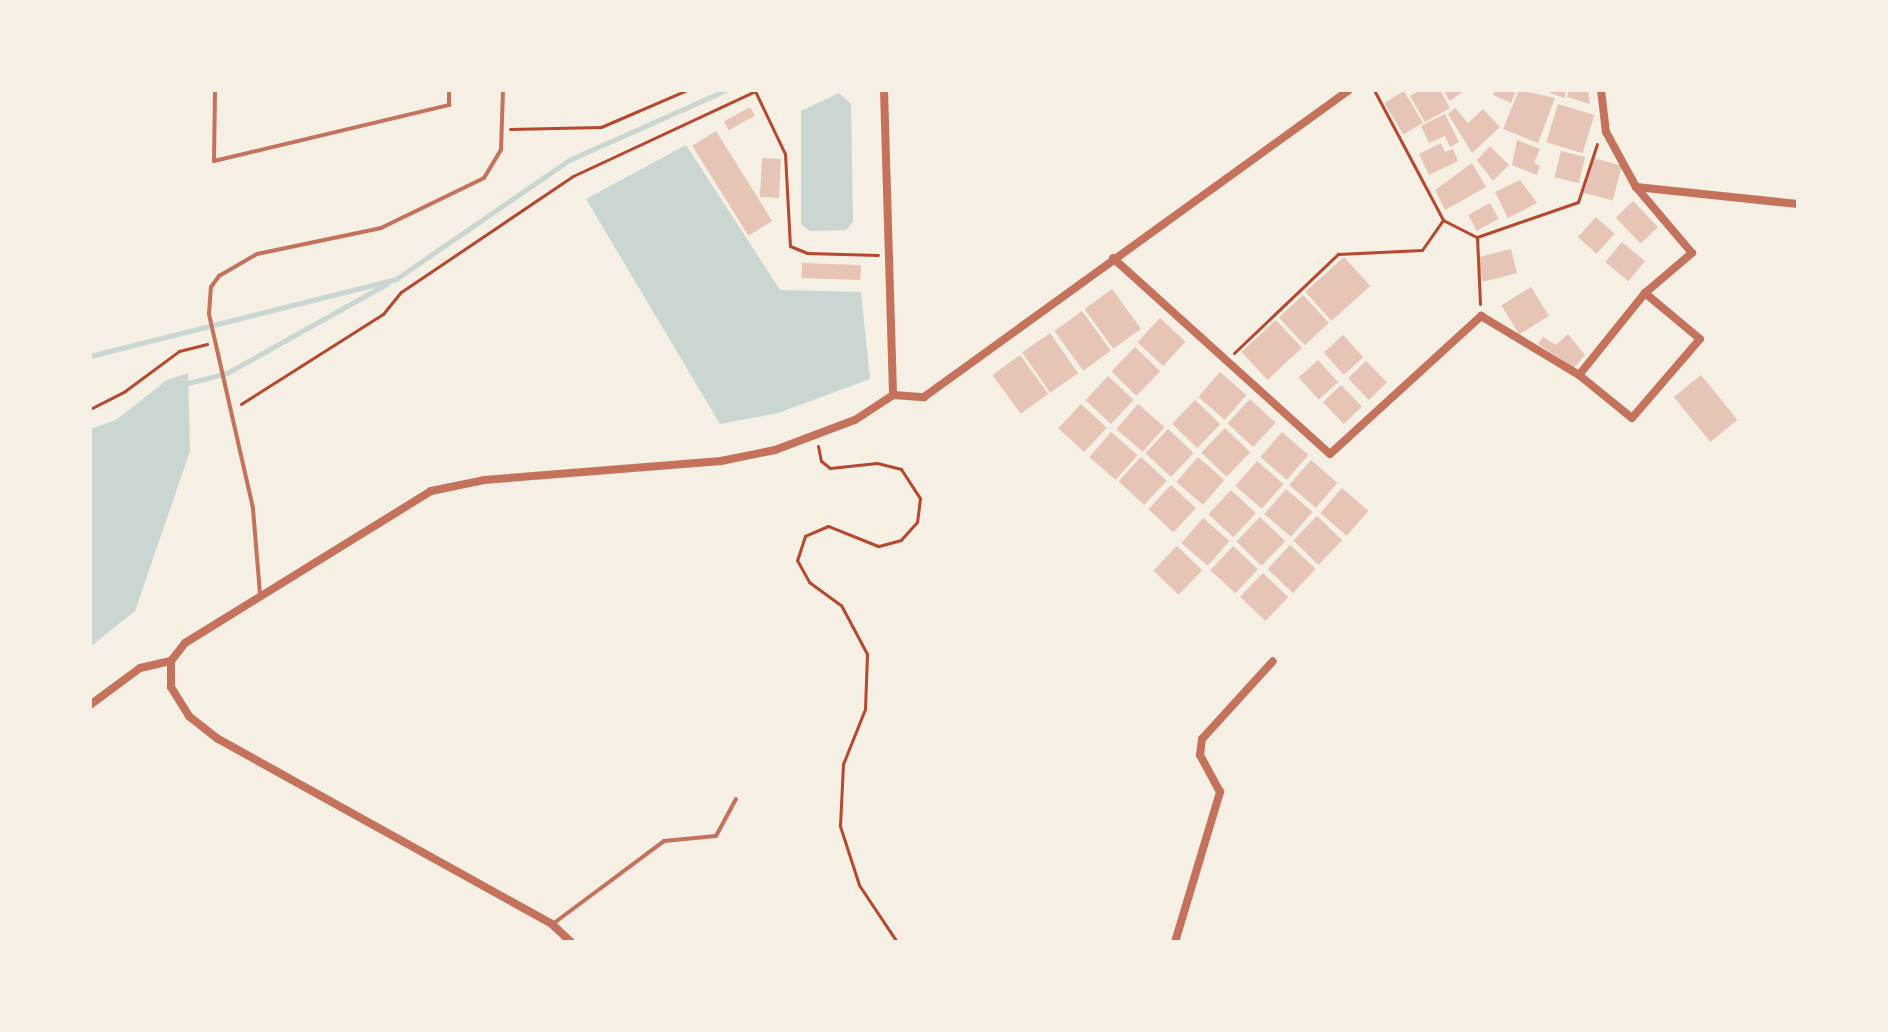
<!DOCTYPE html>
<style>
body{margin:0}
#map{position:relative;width:1888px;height:1032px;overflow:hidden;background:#f6efe4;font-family:"Roboto Serif",serif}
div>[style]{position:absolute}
.water>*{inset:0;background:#c9d6d2}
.stream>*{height:5px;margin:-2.5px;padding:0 2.5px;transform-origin:2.5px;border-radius:2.5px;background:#c9d6d2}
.building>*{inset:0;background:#e6c5b7;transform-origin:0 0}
.path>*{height:3px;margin:-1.5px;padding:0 1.5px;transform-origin:1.5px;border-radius:1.5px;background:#b5482f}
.service>*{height:4px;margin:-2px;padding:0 2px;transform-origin:2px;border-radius:2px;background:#c5725c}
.minor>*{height:8px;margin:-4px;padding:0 4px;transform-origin:4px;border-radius:4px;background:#c5725c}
span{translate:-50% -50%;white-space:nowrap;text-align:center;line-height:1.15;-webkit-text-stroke:8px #f6efe4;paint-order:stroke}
.frame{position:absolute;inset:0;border:92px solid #f6efe4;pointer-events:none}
</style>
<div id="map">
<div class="water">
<i style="clip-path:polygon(839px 93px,851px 104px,853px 222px,846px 230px,810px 231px,801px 224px,801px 111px)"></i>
<i style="clip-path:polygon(686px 145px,780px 290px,861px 292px,870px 379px,778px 413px,720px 424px,586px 199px)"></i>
<i style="clip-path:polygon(188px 373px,190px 451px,135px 611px,90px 647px,90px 429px,116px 420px,167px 380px)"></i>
</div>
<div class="stream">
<i style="left:90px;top:356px;width:316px;rotate:-14.1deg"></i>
<i style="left:396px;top:279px;width:210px;rotate:-34.5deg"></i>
<i style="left:569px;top:160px;width:172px;rotate:-24deg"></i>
<i style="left:188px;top:383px;width:40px;rotate:-14.4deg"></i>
<i style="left:227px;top:373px;width:184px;rotate:-29.2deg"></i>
</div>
<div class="building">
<i style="clip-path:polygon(1420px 90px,1440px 90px,1450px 108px,1425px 122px,1410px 96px)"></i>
<i style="clip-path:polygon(1443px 90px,1465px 90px,1450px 101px)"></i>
<i style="clip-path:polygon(1495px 90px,1516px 90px,1511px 103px,1493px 95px)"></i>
<i style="clip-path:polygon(1519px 90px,1555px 98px,1538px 143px,1503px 129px)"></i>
<i style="clip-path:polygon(1543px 90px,1567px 90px,1564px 98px)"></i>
<i style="clip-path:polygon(1569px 90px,1588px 90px,1590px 104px,1567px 97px)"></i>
<i style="left:1404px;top:91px;width:37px;height:23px;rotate:59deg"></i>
<i style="left:1558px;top:104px;width:38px;height:40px;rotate:17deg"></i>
<i style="left:750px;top:107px;width:10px;height:30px;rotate:61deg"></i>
<i style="clip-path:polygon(1455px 108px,1468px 123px,1483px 109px,1500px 127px,1472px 153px,1448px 114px)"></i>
<i style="clip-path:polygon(1445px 114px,1459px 142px,1450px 147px,1445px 136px,1429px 143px,1421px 126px)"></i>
<i style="left:716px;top:131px;width:106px;height:28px;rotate:58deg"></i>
<i style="clip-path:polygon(1517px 140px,1540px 149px,1534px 163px,1540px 166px,1537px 175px,1512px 165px)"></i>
<i style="clip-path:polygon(1441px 143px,1445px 152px,1453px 149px,1458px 161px,1429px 175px,1419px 154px)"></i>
<i style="clip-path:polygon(1490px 146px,1509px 165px,1493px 181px,1477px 160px)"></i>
<i style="left:1561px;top:151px;width:25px;height:27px;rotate:14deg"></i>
<i style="left:762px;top:158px;width:19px;height:39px;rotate:3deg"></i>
<i style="left:1593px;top:158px;width:30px;height:36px;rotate:15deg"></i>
<i style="clip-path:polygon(1472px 163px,1486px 187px,1445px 210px,1435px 190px)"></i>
<i style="clip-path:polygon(1520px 180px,1537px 203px,1508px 218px,1495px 192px)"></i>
<i style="left:1633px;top:201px;width:36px;height:24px;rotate:46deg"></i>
<i style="left:1490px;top:203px;width:18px;height:25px;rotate:61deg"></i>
<i style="left:1596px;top:217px;width:25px;height:27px;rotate:42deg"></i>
<i style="left:1622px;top:242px;width:30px;height:26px;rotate:40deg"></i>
<i style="left:1511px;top:249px;width:25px;height:35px;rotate:76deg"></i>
<i style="left:1344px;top:257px;width:39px;height:52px;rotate:48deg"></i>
<i style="left:802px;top:263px;width:59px;height:15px;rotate:2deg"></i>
<i style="left:1531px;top:287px;width:34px;height:35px;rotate:58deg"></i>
<i style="left:1112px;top:289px;width:49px;height:34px;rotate:54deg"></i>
<i style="left:1303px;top:295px;width:38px;height:33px;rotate:47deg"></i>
<i style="left:1082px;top:311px;width:49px;height:34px;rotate:54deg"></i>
<i style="left:1160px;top:318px;width:35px;height:33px;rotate:43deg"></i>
<i style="left:1276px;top:320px;width:38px;height:47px;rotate:47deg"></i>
<i style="left:1050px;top:333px;width:49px;height:34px;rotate:55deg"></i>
<i style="clip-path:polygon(1568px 334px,1585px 355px,1574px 368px,1538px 344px,1543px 337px,1556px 345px)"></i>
<i style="left:1343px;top:335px;width:30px;height:26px;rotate:48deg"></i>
<i style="left:1135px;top:347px;width:35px;height:34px;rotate:44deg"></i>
<i style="left:1020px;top:355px;width:48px;height:34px;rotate:54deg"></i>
<i style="left:1318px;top:360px;width:30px;height:26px;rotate:48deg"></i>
<i style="left:1366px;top:361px;width:30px;height:25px;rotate:46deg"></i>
<i style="left:1220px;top:372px;width:35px;height:33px;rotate:41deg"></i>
<i style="left:1701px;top:375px;width:58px;height:35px;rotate:51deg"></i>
<i style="left:1108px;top:376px;width:35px;height:33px;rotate:43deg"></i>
<i style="left:1341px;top:385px;width:30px;height:25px;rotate:46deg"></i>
<i style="left:1250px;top:399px;width:35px;height:33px;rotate:43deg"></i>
<i style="left:1195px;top:400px;width:35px;height:33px;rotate:44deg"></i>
<i style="left:1081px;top:404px;width:35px;height:33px;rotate:43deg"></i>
<i style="left:1138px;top:404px;width:35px;height:33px;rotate:41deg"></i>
<i style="left:1225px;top:428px;width:35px;height:34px;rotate:44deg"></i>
<i style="left:1168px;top:429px;width:35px;height:33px;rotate:43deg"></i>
<i style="left:1111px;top:432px;width:35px;height:33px;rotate:41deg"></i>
<i style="left:1282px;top:432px;width:35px;height:33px;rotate:41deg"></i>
<i style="left:1141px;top:457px;width:35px;height:33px;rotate:43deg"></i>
<i style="left:1198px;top:457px;width:35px;height:33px;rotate:41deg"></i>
<i style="left:1311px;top:460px;width:35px;height:33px;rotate:41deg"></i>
<i style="left:1257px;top:461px;width:35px;height:33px;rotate:41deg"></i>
<i style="left:1171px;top:485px;width:34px;height:33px;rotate:43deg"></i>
<i style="left:1342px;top:488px;width:35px;height:33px;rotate:41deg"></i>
<i style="left:1286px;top:489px;width:35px;height:33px;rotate:41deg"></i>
<i style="left:1231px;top:490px;width:34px;height:33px;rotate:43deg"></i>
<i style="left:1317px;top:516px;width:35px;height:34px;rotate:44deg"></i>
<i style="left:1260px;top:517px;width:35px;height:34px;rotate:44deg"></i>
<i style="left:1203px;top:518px;width:35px;height:33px;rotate:41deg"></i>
<i style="left:1290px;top:545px;width:35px;height:33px;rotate:43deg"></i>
<i style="left:1177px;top:546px;width:35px;height:34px;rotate:44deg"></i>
<i style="left:1233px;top:546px;width:34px;height:33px;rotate:43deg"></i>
<i style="left:1263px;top:573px;width:35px;height:33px;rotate:44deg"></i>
</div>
<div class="path">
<i style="left:1374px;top:90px;width:147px;rotate:62deg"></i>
<i style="left:1443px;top:220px;width:38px;rotate:27deg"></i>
<i style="left:1477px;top:237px;width:67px;rotate:87.4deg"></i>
<i style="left:510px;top:129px;width:91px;rotate:-1.3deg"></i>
<i style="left:601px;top:127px;width:94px;rotate:-23.3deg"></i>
<i style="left:1477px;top:237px;width:107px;rotate:-19.1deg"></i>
<i style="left:1578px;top:202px;width:61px;rotate:-71.9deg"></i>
<i style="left:1234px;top:353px;width:144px;rotate:-43.6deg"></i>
<i style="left:1338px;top:254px;width:84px;rotate:-2.7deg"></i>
<i style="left:1422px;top:250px;width:37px;rotate:-55deg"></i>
<i style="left:241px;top:404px;width:168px;rotate:-32.4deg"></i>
<i style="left:383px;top:314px;width:28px;rotate:-51deg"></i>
<i style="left:401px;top:292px;width:207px;rotate:-34deg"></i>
<i style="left:573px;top:176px;width:201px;rotate:-25deg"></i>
<i style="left:755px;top:91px;width:70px;rotate:64.5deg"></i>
<i style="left:785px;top:154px;width:92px;rotate:86.9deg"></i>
<i style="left:790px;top:246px;width:18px;rotate:22deg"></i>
<i style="left:807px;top:253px;width:71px;rotate:1.6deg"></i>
<i style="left:90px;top:409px;width:39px;rotate:-27deg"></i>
<i style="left:125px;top:391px;width:67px;rotate:-36.5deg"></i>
<i style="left:179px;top:351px;width:29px;rotate:-14deg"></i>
<i style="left:818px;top:446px;width:15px;rotate:79deg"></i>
<i style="left:821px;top:461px;width:11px;rotate:38deg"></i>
<i style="left:830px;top:468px;width:47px;rotate:-6.1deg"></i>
<i style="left:877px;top:463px;width:25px;rotate:14deg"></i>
<i style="left:901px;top:469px;width:35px;rotate:57deg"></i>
<i style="left:920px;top:498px;width:24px;rotate:97deg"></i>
<i style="left:917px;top:522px;width:24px;rotate:132deg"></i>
<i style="left:901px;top:540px;width:24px;rotate:165deg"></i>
<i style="left:878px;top:546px;width:54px;rotate:-158.2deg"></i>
<i style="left:828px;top:526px;width:25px;rotate:157deg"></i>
<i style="left:805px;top:536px;width:25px;rotate:108deg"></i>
<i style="left:797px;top:560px;width:25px;rotate:61deg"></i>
<i style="left:809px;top:582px;width:39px;rotate:36deg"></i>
<i style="left:841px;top:605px;width:55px;rotate:62deg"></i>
<i style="left:867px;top:654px;width:55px;rotate:92.1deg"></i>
<i style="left:865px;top:709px;width:59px;rotate:111.8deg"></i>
<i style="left:843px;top:764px;width:62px;rotate:92.8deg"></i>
<i style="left:840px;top:826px;width:62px;rotate:72.1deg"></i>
<i style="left:859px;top:885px;width:69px;rotate:56.3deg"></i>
</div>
<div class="service">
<i style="left:215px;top:90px;width:71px;rotate:90.8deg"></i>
<i style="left:214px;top:161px;width:242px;rotate:-13.4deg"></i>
<i style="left:449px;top:105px;width:15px;rotate:-90deg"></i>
<i style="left:260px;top:594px;width:86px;rotate:-94.7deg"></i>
<i style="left:253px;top:508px;width:199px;rotate:-102.8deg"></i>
<i style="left:209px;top:314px;width:27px;rotate:-86deg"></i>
<i style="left:211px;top:287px;width:14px;rotate:-54deg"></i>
<i style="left:219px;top:276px;width:44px;rotate:-30.1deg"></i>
<i style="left:257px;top:254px;width:127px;rotate:-11.8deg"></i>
<i style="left:381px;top:228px;width:114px;rotate:-25.9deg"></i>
<i style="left:484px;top:178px;width:33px;rotate:-59deg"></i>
<i style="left:501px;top:150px;width:60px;rotate:-88.1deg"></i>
<i style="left:554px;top:923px;width:137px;rotate:-36.7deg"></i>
<i style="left:664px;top:841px;width:52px;rotate:-5.5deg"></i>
<i style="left:716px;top:836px;width:42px;rotate:-61.6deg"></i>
</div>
<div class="minor">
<i style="left:884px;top:90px;width:305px;rotate:88.3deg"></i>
<i style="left:1636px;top:187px;width:163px;rotate:6deg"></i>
<i style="left:1113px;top:258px;width:292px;rotate:42.1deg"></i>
<i style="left:1330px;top:454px;width:205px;rotate:-42.4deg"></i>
<i style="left:1481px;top:316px;width:114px;rotate:31deg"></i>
<i style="left:1579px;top:375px;width:68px;rotate:39.1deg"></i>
<i style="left:1632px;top:418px;width:104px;rotate:-49.3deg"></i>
<i style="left:1700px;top:339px;width:72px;rotate:-140.1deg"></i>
<i style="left:1579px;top:375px;width:105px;rotate:-51.2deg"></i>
<i style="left:1645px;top:293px;width:62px;rotate:-40.4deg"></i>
<i style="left:1692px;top:253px;width:87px;rotate:-130.3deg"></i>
<i style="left:1636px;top:187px;width:63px;rotate:-118.6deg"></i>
<i style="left:1606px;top:132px;width:42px;rotate:-96.8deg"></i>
<i style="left:90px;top:705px;width:62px;rotate:-36.5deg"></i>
<i style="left:140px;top:668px;width:32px;rotate:-13deg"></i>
<i style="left:571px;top:942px;width:26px;rotate:-137deg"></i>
<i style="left:552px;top:924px;width:382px;rotate:-151deg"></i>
<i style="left:218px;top:739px;width:37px;rotate:-142deg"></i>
<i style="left:189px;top:716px;width:34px;rotate:-122deg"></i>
<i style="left:171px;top:687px;width:26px;rotate:-90deg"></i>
<i style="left:171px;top:661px;width:23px;rotate:-52deg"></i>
<i style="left:185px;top:643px;width:289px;rotate:-31.7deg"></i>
<i style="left:431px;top:491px;width:54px;rotate:-11.7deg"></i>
<i style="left:484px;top:480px;width:238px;rotate:-4.6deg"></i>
<i style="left:721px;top:461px;width:55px;rotate:-11.5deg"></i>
<i style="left:775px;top:450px;width:85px;rotate:-20.6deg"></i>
<i style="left:855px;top:420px;width:45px;rotate:-33.3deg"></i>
<i style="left:893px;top:395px;width:31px;rotate:4deg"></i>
<i style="left:924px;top:397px;width:524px;rotate:-35.84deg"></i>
<i style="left:1175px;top:942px;width:157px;rotate:-73.3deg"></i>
<i style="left:1220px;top:792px;width:42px;rotate:-118.4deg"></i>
<i style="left:1200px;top:755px;width:16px;rotate:-83deg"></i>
<i style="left:1202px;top:739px;width:105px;rotate:-47.7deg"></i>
</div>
<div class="frame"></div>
</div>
